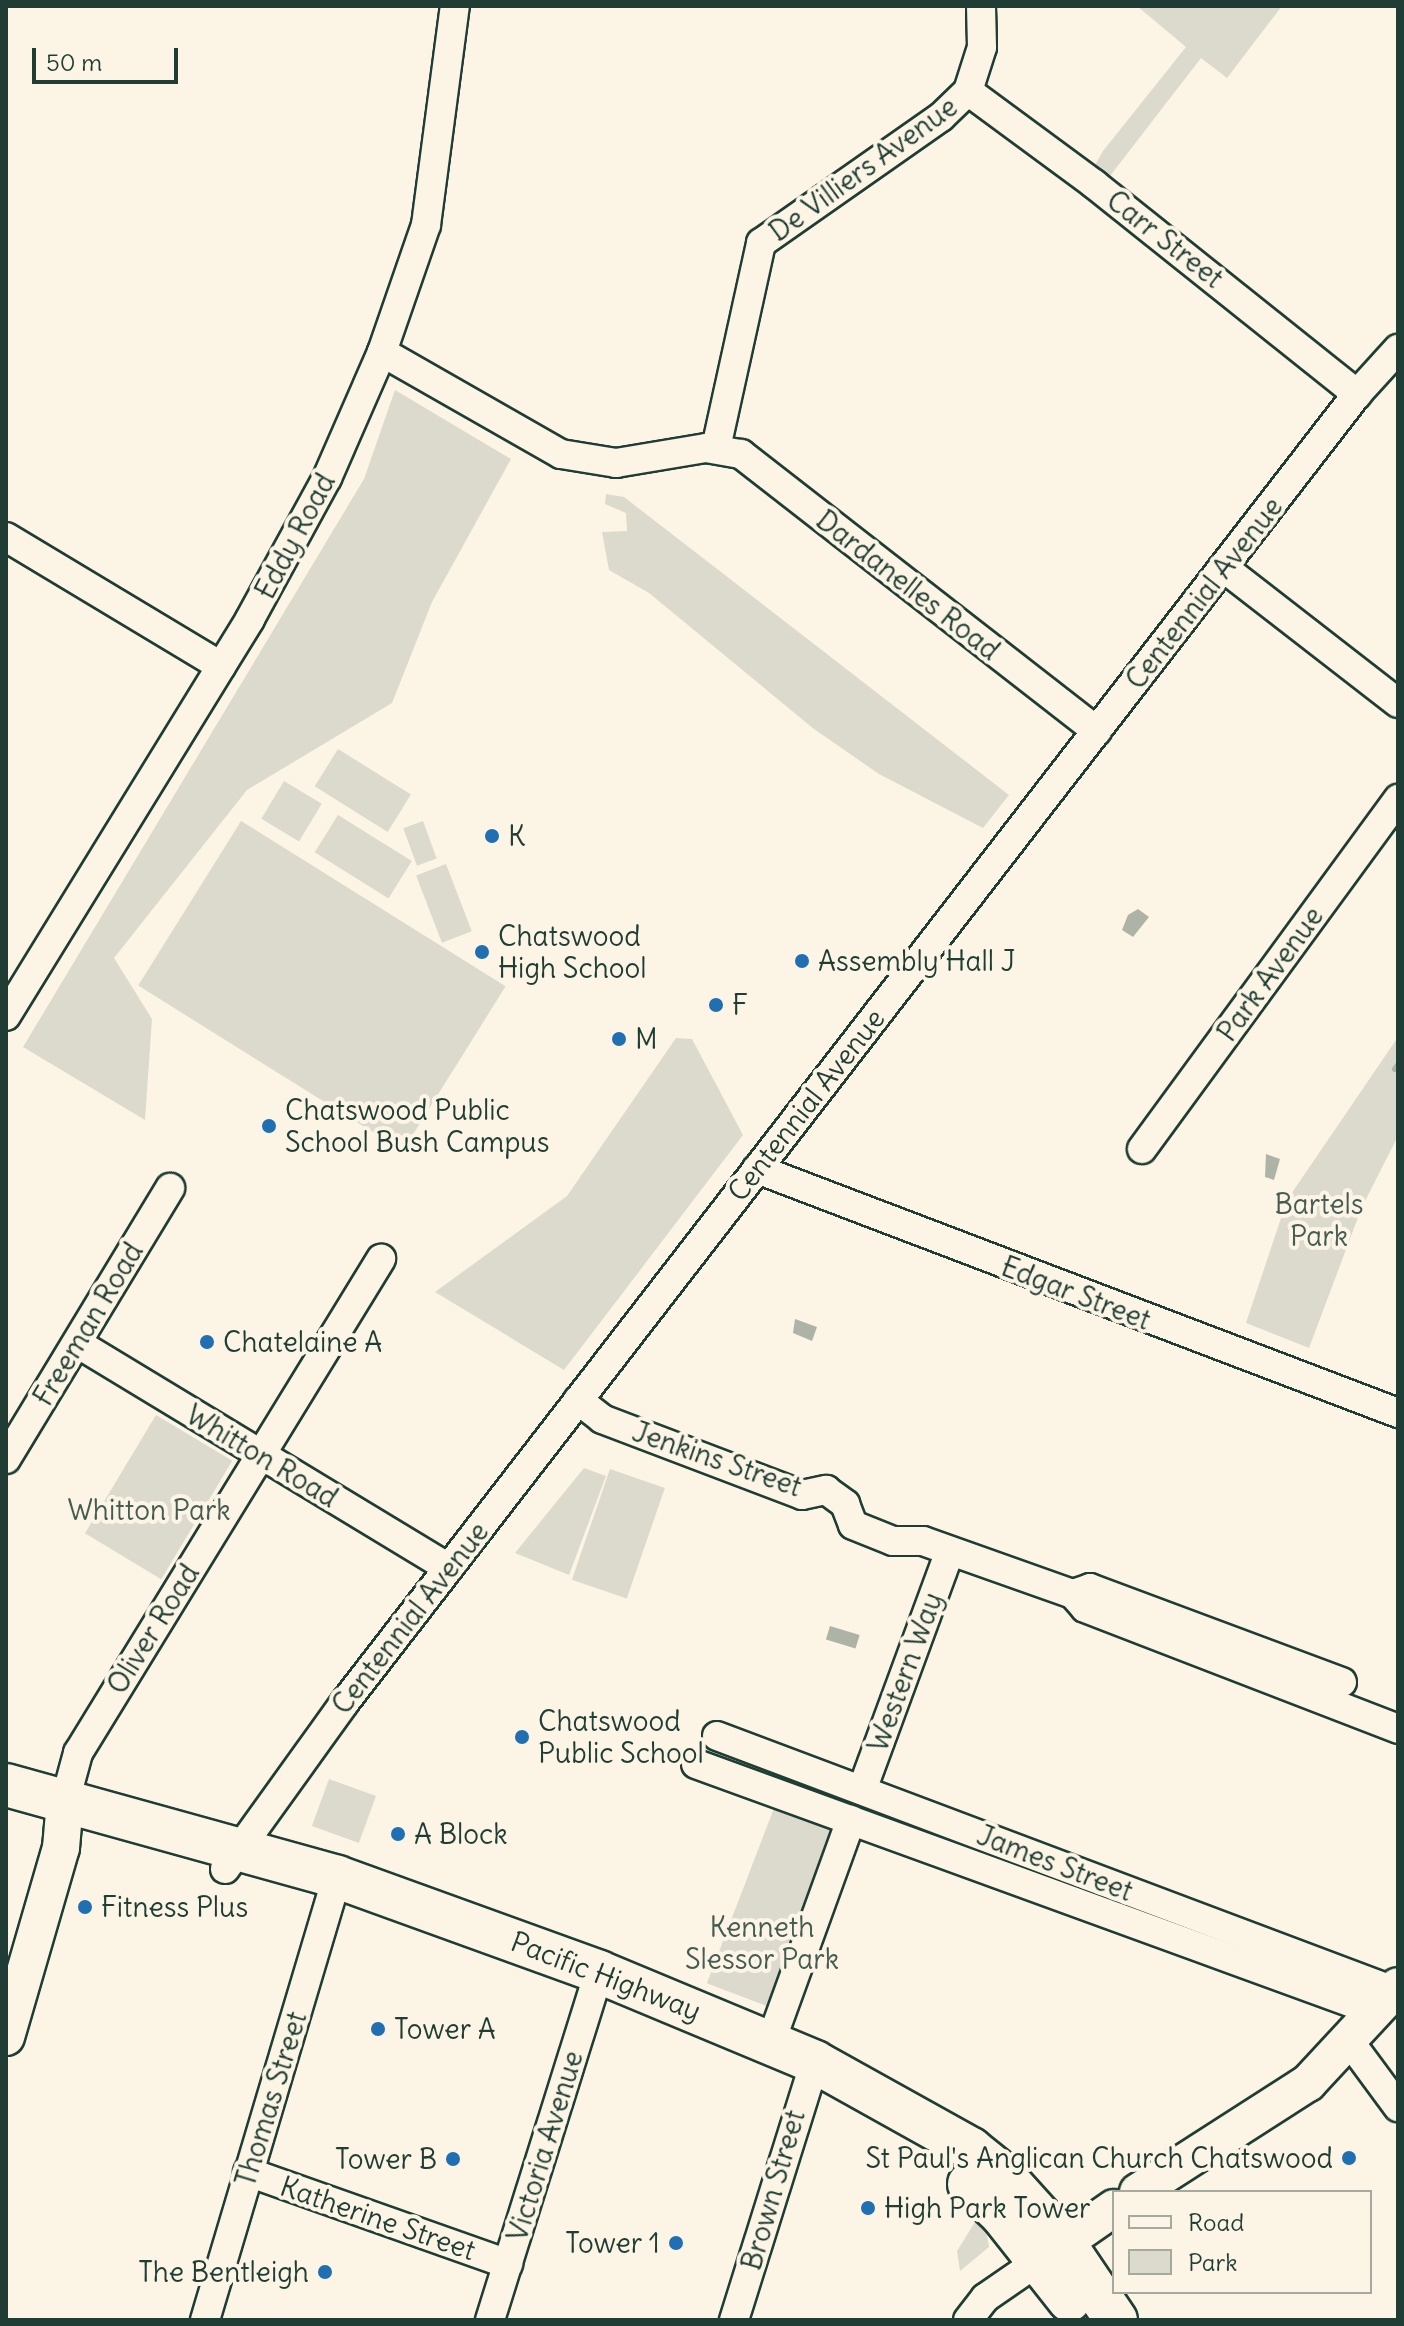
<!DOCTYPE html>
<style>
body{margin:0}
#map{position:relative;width:1404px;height:2326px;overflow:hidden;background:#fcf5e5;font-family:Delius,sans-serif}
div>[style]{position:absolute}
.green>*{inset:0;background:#dcdacc;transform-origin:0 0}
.water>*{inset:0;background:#aeb3a7;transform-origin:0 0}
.stream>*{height:6px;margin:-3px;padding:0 3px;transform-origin:3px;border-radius:3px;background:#aeb3a7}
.roads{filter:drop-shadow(2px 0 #1f3d34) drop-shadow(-2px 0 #1f3d34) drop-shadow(0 2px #1f3d34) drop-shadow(0 -2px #1f3d34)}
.minor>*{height:28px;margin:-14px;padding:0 14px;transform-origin:14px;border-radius:14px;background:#fcf5e5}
.major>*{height:36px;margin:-18px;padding:0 18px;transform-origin:18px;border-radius:18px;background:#fcf5e5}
.highway>*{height:42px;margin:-21px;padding:0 21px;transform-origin:21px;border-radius:21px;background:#fcf5e5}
.dots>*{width:22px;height:22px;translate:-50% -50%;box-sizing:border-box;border:4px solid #fcf5e5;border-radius:50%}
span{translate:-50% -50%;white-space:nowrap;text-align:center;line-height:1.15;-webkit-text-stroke:8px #fcf5e5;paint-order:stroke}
.street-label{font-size:28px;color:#1f3d34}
.poi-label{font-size:28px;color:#1f3d34}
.left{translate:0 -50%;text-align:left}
.right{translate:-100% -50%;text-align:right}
.park-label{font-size:28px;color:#455c52}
.frame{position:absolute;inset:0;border:8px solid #1f3d34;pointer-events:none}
.legend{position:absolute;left:1112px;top:2190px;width:260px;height:104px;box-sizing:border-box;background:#fcf5e5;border:2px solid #a4ab9e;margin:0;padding:10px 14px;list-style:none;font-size:24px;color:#1f3d34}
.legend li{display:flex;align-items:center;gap:16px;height:40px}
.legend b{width:40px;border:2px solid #a4ab9e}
.scale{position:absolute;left:32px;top:48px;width:146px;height:36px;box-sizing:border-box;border:4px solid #1f3d34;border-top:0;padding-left:10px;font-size:24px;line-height:28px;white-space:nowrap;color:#1f3d34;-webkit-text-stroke:6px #fcf5e5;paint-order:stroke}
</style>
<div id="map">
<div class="green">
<i style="clip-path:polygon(1137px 6px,1282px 6px,1227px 78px,1201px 58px,1100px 189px,1087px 179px,1103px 151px,1186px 47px)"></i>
<i style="clip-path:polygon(395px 390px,511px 459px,432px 602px,392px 703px,247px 790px,114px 958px,152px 1019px,145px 1120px,23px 1047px,364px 479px)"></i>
<i style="clip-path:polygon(606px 494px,624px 497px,1009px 795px,983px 828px,879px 774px,814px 729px,649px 593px,609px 570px,602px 532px,627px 531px,626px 513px,605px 504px)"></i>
<i style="left:338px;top:749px;width:86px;height:44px;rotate:32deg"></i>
<i style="left:284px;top:781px;width:44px;height:44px;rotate:31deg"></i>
<i style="left:338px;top:815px;width:87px;height:44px;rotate:32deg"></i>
<i style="left:241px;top:821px;width:312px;height:194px;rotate:32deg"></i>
<i style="left:423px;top:821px;width:40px;height:21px;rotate:70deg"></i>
<i style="left:446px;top:864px;width:72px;height:32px;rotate:69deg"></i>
<i style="clip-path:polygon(1398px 1037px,1398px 1136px,1362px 1207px,1309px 1348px,1246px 1323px,1287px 1200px)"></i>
<i style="clip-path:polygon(676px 1038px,692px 1039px,743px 1135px,564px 1370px,435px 1292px,567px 1196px)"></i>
<i style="left:156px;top:1415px;width:89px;height:138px;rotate:31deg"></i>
<i style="clip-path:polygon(584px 1468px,606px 1476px,569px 1575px,515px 1553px)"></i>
<i style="left:610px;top:1469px;width:58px;height:117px;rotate:19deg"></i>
<i style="left:329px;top:1779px;width:50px;height:50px;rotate:20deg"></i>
<i style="left:776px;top:1803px;width:74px;height:193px;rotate:21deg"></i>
<i style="clip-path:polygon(975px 2222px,985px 2224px,989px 2247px,960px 2271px,957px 2251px)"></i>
</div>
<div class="water">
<i style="clip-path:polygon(1138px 909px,1149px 917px,1133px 937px,1122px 930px,1128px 915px)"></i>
<i style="clip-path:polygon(1266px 1154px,1280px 1159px,1274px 1180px,1265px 1177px)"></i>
<i style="clip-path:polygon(795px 1319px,817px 1327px,812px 1341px,793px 1333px)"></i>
<i style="left:830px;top:1626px;width:31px;height:14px;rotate:17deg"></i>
</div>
<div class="stream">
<i style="left:1395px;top:1069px;width:5px;rotate:-53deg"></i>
</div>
<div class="roads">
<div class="minor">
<i style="left:968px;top:91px;width:157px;rotate:36.4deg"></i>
<i style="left:1094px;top:184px;width:337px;rotate:38.6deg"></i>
<i style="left:382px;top:352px;width:206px;rotate:29.7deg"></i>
<i style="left:561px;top:454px;width:56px;rotate:9.3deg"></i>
<i style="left:616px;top:463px;width:91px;rotate:-9.5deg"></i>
<i style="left:706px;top:448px;width:36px;rotate:10deg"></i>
<i style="left:741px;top:454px;width:451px;rotate:37.9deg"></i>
<i style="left:716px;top:448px;width:210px;rotate:-77.6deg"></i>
<i style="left:761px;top:243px;width:220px;rotate:-35deg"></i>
<i style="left:941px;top:117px;width:37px;rotate:-44deg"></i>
<i style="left:968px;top:91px;width:46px;rotate:-72.3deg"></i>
<i style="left:982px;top:47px;width:41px;rotate:-91.4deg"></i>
<i style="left:6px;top:537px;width:251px;rotate:31deg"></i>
<i style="left:1224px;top:568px;width:220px;rotate:37.8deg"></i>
<i style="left:6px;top:1016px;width:466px;rotate:-58.4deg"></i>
<i style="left:250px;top:619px;width:161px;rotate:-61.4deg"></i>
<i style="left:327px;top:478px;width:137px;rotate:-66.4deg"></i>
<i style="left:382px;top:352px;width:134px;rotate:-70.9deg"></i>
<i style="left:426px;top:225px;width:221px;rotate:-82.5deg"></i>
<i style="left:1142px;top:1149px;width:434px;rotate:-53.8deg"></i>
<i style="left:757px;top:1169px;width:686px;rotate:20.84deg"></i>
<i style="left:77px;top:1343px;width:434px;rotate:31.2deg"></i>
<i style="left:578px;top:1400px;width:31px;rotate:38deg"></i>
<i style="left:602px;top:1419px;width:214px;rotate:20.8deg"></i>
<i style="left:802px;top:1495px;width:25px;rotate:-12deg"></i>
<i style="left:826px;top:1490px;width:24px;rotate:36deg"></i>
<i style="left:845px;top:1504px;width:22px;rotate:69deg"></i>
<i style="left:853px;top:1525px;width:43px;rotate:21.8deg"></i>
<i style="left:893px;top:1541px;width:30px"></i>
<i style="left:923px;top:1541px;width:159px;rotate:19.5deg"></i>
<i style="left:1073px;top:1594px;width:18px;rotate:49deg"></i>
<i style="left:1085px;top:1608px;width:336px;rotate:21.1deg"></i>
<i style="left:6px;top:1459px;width:317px;rotate:-58.8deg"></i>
<i style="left:1073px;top:1594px;width:18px;rotate:-19deg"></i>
<i style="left:1090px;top:1588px;width:269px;rotate:20.5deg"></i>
<i style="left:717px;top:1736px;width:723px;rotate:20.64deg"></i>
<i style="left:696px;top:1764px;width:725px;rotate:20.01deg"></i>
<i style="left:862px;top:1790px;width:252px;rotate:-69.8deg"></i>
<i style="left:65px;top:1801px;width:50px;rotate:-74.8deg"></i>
<i style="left:78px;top:1753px;width:580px;rotate:-58.48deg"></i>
<i style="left:225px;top:1869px;width:206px;rotate:-54.3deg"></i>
<i style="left:345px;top:1702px;width:1654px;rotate:-52.27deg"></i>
<i style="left:1357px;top:394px;width:61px;rotate:-47.7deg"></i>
<i style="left:771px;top:2041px;width:235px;rotate:-70.1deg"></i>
<i style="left:1350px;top:2042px;width:81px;rotate:53.6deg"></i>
<i style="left:248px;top:2172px;width:276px;rotate:19.5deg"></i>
<i style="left:205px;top:2320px;width:462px;rotate:-73.4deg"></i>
<i style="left:490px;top:2320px;width:365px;rotate:-72.6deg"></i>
<i style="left:734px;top:2320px;width:270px;rotate:-72.6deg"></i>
<i style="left:968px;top:2320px;width:28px;rotate:-52deg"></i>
<i style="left:985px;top:2298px;width:67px;rotate:-34.6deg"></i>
</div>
<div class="major">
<i style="left:6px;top:2037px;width:197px;rotate:-73.8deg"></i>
<i style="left:61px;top:1848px;width:47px;rotate:-85.1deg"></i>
<i style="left:1138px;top:2192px;width:202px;rotate:-32.7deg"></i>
<i style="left:1308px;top:2083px;width:132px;rotate:-47.1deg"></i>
<i style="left:1041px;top:2259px;width:89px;rotate:-34.9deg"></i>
</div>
<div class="highway">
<i style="left:6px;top:1785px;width:344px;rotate:15.5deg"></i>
<i style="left:337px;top:1877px;width:279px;rotate:19.9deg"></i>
<i style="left:599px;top:1972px;width:234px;rotate:22.6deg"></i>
<i style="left:815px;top:2062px;width:179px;rotate:29.1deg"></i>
<i style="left:971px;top:2149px;width:38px;rotate:39deg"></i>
<i style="left:1001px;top:2173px;width:94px;rotate:48deg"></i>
<i style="left:1064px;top:2243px;width:93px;rotate:56deg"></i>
<i style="left:969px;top:2184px;width:44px;rotate:43.2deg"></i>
<i style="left:1001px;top:2214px;width:110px;rotate:51.7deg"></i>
</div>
</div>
<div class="dots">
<i style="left:492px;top:836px;background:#1f6fb2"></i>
<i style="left:482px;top:952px;background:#1f6fb2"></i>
<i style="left:802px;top:961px;background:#1f6fb2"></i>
<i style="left:716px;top:1005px;background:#1f6fb2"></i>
<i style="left:619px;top:1039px;background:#1f6fb2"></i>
<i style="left:269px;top:1126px;background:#1f6fb2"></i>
<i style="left:207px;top:1342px;background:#1f6fb2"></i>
<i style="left:522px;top:1737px;background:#1f6fb2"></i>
<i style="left:398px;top:1834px;background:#1f6fb2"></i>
<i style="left:85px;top:1907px;background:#1f6fb2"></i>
<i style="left:378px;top:2029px;background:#1f6fb2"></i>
<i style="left:1349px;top:2158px;background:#1f6fb2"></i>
<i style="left:453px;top:2159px;background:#1f6fb2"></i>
<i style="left:868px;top:2208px;background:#1f6fb2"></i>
<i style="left:676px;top:2243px;background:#1f6fb2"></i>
<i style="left:325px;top:2272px;background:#1f6fb2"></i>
</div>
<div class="street-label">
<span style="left:863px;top:169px;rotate:-36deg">De Villiers Avenue</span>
<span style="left:1165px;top:239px;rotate:38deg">Carr Street</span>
<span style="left:295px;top:536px;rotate:-62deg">Eddy Road</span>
<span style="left:908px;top:585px;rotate:38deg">Dardanelles Road</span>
<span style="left:1204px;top:593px;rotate:-52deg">Centennial Avenue</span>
<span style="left:1270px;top:974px;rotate:-54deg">Park Avenue</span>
<span style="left:806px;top:1105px;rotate:-52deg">Centennial Avenue</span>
<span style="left:1076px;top:1293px;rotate:21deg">Edgar Street</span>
<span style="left:88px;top:1324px;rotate:-59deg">Freeman Road</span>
<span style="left:262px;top:1456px;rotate:31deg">Whitton Road</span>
<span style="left:717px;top:1459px;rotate:19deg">Jenkins Street</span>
<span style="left:410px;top:1618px;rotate:-52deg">Centennial Avenue</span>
<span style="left:153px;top:1629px;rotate:-58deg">Oliver Road</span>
<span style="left:905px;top:1672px;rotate:-70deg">Western Way</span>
<span style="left:1055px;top:1863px;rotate:21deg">James Street</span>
<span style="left:606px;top:1976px;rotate:21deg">Pacific Highway</span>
<span style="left:271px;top:2099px;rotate:-73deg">Thomas Street</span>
<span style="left:545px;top:2146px;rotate:-73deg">Victoria Avenue</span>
<span style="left:773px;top:2190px;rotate:-74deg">Brown Street</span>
<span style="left:378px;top:2218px;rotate:19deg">Katherine Street</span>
</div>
<div class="poi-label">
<span class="left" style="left:508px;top:836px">K</span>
<span class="left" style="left:498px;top:952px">Chatswood<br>High School</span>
<span class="left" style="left:818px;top:961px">Assembly Hall J</span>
<span class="left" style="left:732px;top:1005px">F</span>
<span class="left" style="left:635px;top:1039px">M</span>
<span class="left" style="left:285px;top:1126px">Chatswood Public<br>School Bush Campus</span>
<span class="left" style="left:223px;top:1342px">Chatelaine A</span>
<span class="left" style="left:538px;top:1737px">Chatswood<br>Public School</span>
<span class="left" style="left:414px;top:1834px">A Block</span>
<span class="left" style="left:101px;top:1907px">Fitness Plus</span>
<span class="left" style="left:394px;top:2029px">Tower A</span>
<span class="right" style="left:1333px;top:2158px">St Paul's Anglican Church Chatswood</span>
<span class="right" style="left:437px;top:2159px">Tower B</span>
<span class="left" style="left:884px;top:2208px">High Park Tower</span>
<span class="right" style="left:660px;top:2243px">Tower 1</span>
<span class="right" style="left:309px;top:2272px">The Bentleigh</span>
</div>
<div class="park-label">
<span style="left:1319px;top:1220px">Bartels<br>Park</span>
<span style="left:149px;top:1510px">Whitton Park</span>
<span style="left:762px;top:1943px">Kenneth<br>Slessor Park</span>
</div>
<div class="frame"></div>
<ul class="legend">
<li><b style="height:10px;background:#fcf5e5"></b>Road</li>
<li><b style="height:22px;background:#dcdacc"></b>Park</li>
</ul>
<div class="scale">50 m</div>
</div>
